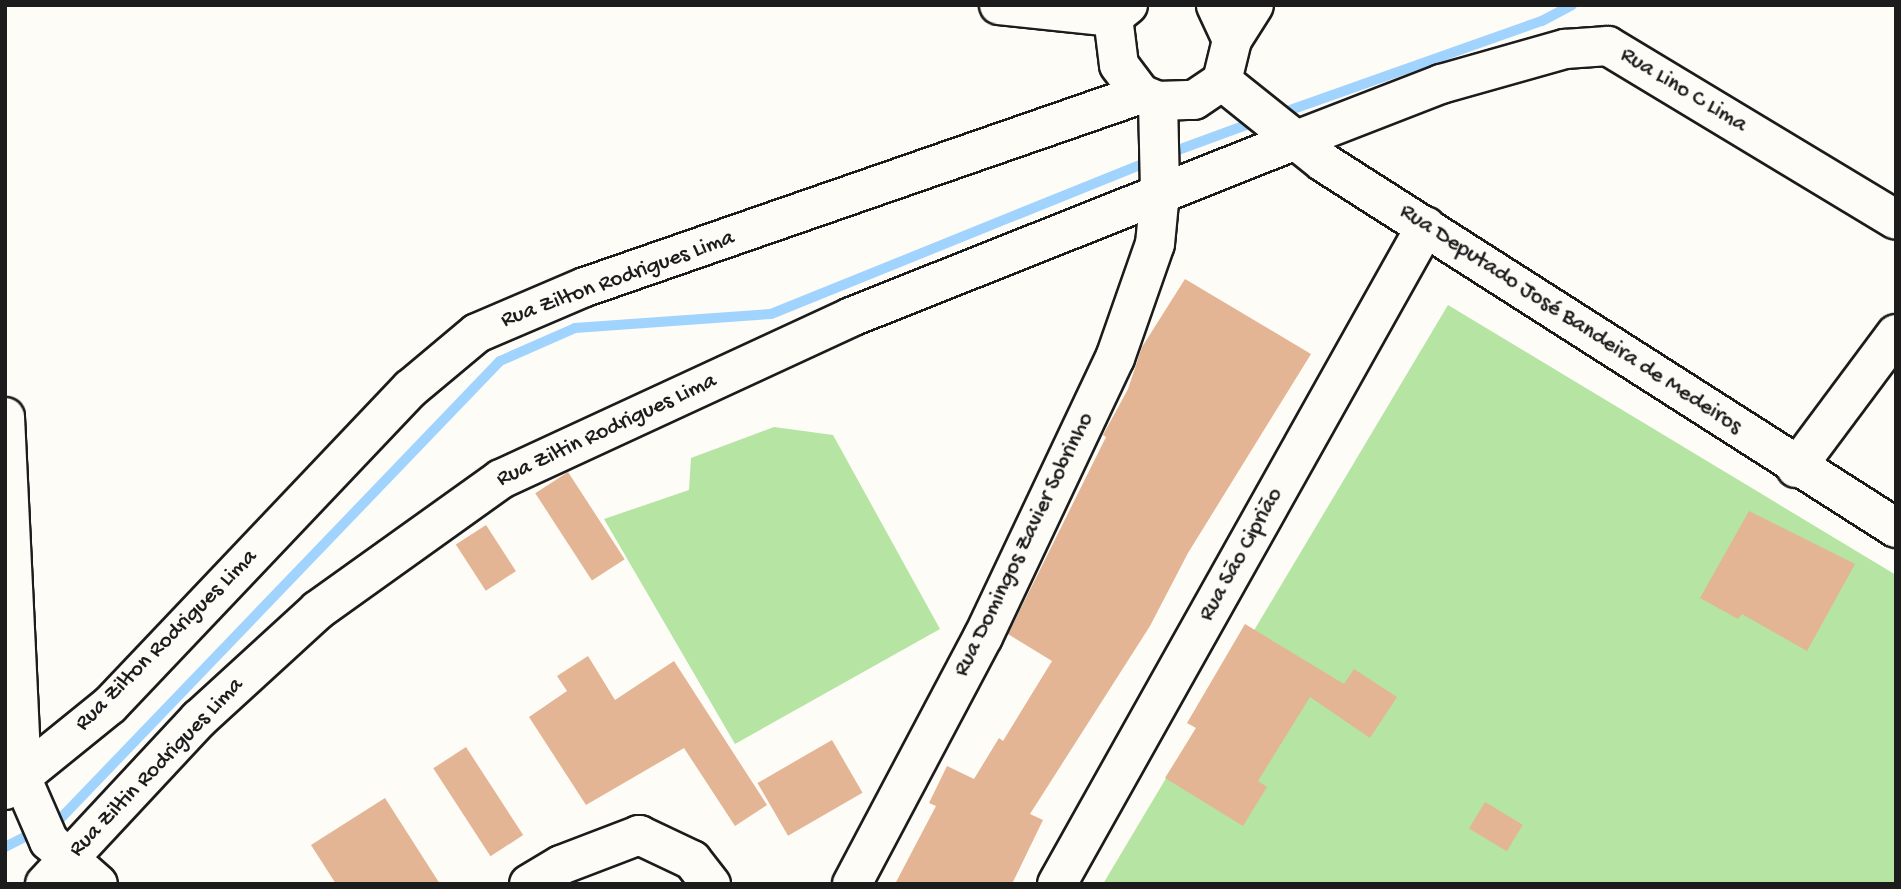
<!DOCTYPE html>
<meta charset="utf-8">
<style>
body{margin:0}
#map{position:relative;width:1901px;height:889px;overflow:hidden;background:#fdfcf7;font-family:"Gochi Hand",sans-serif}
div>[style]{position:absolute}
.green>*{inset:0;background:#b5e4a3}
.stream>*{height:10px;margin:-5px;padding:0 5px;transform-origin:5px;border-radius:5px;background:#a0d3fe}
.building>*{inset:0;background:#e3b594;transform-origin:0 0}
.roads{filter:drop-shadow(2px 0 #1c1c1c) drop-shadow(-2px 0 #1c1c1c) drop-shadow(0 2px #1c1c1c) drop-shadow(0 -2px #1c1c1c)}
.street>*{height:38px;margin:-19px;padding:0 19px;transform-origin:19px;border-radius:19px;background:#fdfcf7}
.secondary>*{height:38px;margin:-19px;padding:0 19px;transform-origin:19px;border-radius:19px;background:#fdfcf7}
span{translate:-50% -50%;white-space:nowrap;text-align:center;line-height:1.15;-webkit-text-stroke:7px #fdfcf7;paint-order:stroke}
.street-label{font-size:23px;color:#1c1c1c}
.frame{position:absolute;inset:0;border:7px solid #1c1c1c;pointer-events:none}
</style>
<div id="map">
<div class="green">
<i style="clip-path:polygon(1448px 305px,1896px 575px,1896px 884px,1103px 884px)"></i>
<i style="clip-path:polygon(774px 427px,833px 435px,940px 629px,735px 744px,604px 519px,689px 490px,691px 458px)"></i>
</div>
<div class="stream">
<i style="left:1276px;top:115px;width:282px;rotate:-19.5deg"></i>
<i style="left:1542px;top:21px;width:34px;rotate:-28deg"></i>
<i style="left:1167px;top:154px;width:96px;rotate:-20.1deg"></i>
<i style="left:5px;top:847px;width:62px;rotate:-27deg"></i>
<i style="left:60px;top:819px;width:635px;rotate:-46.15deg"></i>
<i style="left:500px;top:361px;width:82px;rotate:-23.7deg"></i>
<i style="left:575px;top:328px;width:196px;rotate:-4.1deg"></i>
<i style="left:771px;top:314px;width:411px;rotate:-22deg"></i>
</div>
<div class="building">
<i style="clip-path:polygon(1185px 279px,1311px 354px,1188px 553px,1150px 626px,1030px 814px,1043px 820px,1012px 884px,895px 884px,936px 806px,929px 803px,947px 766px,974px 779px,999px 738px,1003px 741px,1052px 661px,1008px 634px,1106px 437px,1103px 435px,1128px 389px,1142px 347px)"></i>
<i style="left:568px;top:472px;width:104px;height:39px;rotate:57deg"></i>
<i style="clip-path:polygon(1749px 511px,1855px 564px,1807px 651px,1742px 614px,1738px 619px,1700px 598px)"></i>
<i style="left:486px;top:525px;width:55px;height:36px;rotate:57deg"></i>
<i style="clip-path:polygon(1245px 624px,1344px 684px,1354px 669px,1397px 697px,1370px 738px,1310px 697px,1258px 781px,1267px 787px,1243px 826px,1165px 778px,1196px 728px,1187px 723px)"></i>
<i style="clip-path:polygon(588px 656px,615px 700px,674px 661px,767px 805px,735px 826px,684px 748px,586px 805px,529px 717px,567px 691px,557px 676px)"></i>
<i style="left:832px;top:740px;width:61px;height:86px;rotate:60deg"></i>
<i style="left:466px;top:747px;width:105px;height:39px;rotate:57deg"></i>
<i style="clip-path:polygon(385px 798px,440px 884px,336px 884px,311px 845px)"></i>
<i style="left:1485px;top:802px;width:44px;height:31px;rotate:31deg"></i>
</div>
<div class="roads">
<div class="street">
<i style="left:999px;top:5px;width:115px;rotate:6deg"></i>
<i style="left:1232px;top:40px;width:41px;rotate:-57.8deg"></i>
<i style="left:1294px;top:141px;width:158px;rotate:-21.2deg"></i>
<i style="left:1441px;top:84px;width:129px;rotate:-15.8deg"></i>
<i style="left:1565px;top:49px;width:43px;rotate:-4deg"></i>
<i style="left:1608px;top:46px;width:336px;rotate:31.1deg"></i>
<i style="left:5px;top:417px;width:362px;rotate:87.3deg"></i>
<i style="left:22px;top:779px;width:68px;rotate:66.5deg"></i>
<i style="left:49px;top:841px;width:65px;rotate:41.3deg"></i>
<i style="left:1796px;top:468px;width:167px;rotate:-53.3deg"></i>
<i style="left:529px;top:884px;width:37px;rotate:-31deg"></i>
<i style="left:561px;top:865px;width:84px;rotate:-21deg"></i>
<i style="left:639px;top:835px;width:59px;rotate:25.3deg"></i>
<i style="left:692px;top:860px;width:31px;rotate:52deg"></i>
<i style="left:852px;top:884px;width:280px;rotate:-62.1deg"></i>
<i style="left:983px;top:637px;width:309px;rotate:-64.7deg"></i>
<i style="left:1115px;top:358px;width:121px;rotate:-70.7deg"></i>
<i style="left:1155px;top:244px;width:52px;rotate:-84.5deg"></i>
<i style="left:1057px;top:884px;width:754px;rotate:-60.72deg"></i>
</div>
<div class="secondary">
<i style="left:1128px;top:5px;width:19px;rotate:141deg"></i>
<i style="left:1113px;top:17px;width:48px;rotate:82.9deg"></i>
<i style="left:1119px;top:65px;width:36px;rotate:53deg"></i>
<i style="left:1141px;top:94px;width:18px;rotate:22deg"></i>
<i style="left:1158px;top:101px;width:36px;rotate:-2deg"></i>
<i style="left:1194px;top:100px;width:34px;rotate:-34deg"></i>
<i style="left:1222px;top:81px;width:42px;rotate:-76.3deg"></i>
<i style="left:1232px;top:40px;width:38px;rotate:-115deg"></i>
<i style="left:1222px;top:81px;width:129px;rotate:38.7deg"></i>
<i style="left:1323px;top:162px;width:680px;rotate:32.57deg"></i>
<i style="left:1158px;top:101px;width:91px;rotate:88.7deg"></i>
<i style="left:5px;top:790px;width:135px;rotate:-39deg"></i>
<i style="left:110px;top:705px;width:436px;rotate:-46.5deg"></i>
<i style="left:410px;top:389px;width:87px;rotate:-39.9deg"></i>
<i style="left:477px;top:333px;width:117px;rotate:-23.1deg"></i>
<i style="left:585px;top:287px;width:589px;rotate:-19.14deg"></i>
<i style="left:45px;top:884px;width:226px;rotate:-47deg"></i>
<i style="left:199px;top:719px;width:161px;rotate:-42.5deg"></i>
<i style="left:318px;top:610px;width:225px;rotate:-35.6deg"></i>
<i style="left:501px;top:479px;width:386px;rotate:-24.8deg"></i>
<i style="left:851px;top:317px;width:477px;rotate:-21.7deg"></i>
</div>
</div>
<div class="street-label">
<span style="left:1683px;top:91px;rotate:31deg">Rua Lino C Lima</span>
<span style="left:618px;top:280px;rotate:-20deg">Rua Zilton Rodrigues Lima</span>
<span style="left:1570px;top:320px;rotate:33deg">Rua Deputado José Bandeira de Medeiros</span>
<span style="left:607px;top:431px;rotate:-25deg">Rua Ziltin Rodrigues Lima</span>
<span style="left:1025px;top:545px;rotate:-64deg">Rua Domingos Zavier Sobrinho</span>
<span style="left:1242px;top:555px;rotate:-61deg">Rua São Ciprião</span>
<span style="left:167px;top:641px;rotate:-45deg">Rua Zilton Rodrigues Lima</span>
<span style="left:157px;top:768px;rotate:-46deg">Rua Ziltin Rodrigues Lima</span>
</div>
<div class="frame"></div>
</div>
